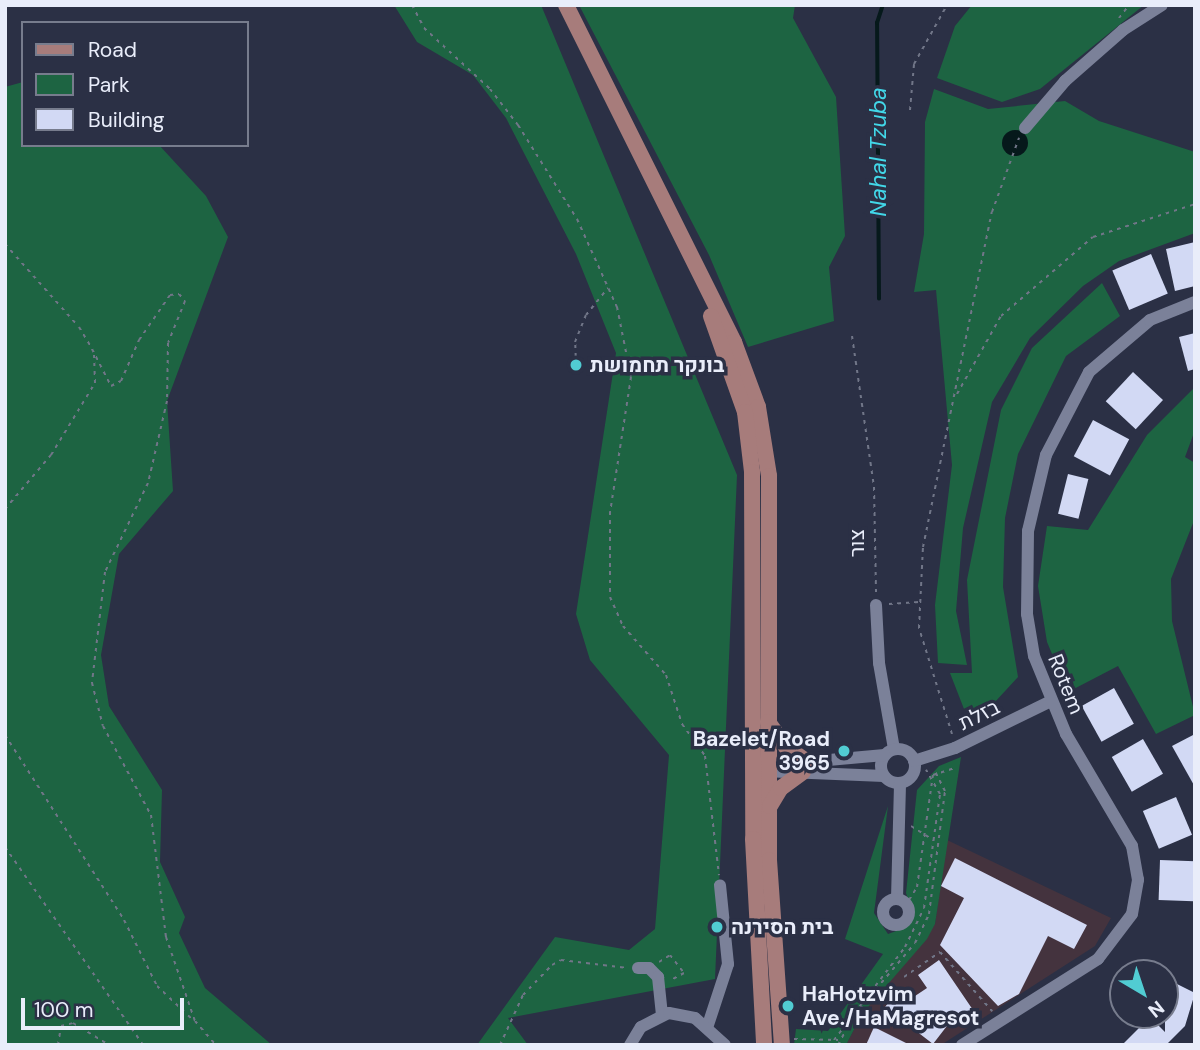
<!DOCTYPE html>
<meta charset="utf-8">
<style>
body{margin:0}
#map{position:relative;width:1200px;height:1050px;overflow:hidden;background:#2b3045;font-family:"DM Sans",Heebo,sans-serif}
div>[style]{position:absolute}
.commercial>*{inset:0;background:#44333e}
.green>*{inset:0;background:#1d6442}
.water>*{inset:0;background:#06191b}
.round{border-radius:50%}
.stream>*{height:3.5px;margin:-1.75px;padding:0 1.75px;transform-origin:1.75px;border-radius:1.75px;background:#06191b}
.building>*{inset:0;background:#d2d9f4;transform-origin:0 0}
.path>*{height:2px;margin-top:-1px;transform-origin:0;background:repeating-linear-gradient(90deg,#717688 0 3.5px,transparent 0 8.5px)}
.minor>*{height:12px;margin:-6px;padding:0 6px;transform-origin:6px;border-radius:6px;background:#7b8199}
.minor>.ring{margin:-6px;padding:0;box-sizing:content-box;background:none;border:12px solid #7b8199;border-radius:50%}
.major>*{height:16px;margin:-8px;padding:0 8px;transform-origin:8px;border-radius:8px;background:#a77c7b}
.dots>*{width:19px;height:19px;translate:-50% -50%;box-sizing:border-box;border:4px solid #2b3045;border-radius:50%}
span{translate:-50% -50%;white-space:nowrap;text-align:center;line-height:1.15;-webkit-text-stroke:7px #2b3045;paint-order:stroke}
.poi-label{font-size:21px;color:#e9edfa;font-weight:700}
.left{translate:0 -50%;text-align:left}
.right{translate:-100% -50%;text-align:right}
.street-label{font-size:21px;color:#e9edfa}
.water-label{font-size:23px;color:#42d7e8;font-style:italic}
.frame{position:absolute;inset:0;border:7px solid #e9edfa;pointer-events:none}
.legend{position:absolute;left:21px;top:21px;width:228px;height:126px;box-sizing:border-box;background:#2b3045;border:2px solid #777c8d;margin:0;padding:9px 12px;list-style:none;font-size:21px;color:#e9edfa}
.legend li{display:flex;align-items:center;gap:14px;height:35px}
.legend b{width:35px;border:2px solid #777c8d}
.north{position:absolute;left:1109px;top:959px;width:70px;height:70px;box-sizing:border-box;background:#2b3045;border:2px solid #777c8d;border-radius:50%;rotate:141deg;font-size:19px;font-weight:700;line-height:28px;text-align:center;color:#e9edfa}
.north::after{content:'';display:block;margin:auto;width:24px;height:32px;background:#51ccd2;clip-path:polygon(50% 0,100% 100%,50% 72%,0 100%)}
.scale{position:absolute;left:21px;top:998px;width:163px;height:32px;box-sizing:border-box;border:4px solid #e9edfa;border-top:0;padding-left:9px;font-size:21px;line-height:24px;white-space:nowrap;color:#e9edfa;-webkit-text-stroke:5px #2b3045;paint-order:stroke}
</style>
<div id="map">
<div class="commercial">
<i style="clip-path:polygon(947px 840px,1111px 918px,1095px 946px,941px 1045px,846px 1045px,862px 1014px,935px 924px)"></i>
</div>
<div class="green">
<i style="clip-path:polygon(394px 5px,541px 5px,737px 475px,715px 979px,508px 1018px,528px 1045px,477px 1045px,555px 937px,629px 950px,655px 929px,669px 755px,590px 660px,576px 614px,616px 353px,576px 254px,506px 118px,473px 75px,417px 42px)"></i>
<i style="clip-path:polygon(579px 5px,795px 5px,793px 18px,836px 97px,845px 236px,829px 267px,834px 321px,748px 347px,709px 255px)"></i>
<i style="clip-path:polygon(972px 5px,1144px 5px,1040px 89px,1002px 102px,937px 78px,955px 26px)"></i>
<i style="clip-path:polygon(23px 82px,23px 145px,159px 145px,206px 196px,228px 237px,167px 401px,173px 491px,119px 554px,101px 655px,109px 706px,162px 790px,160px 862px,185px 917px,179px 933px,205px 988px,272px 1045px,5px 1045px,5px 87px)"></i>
<i style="clip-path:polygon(934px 89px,988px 109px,1065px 101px,1099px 121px,1195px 152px,1195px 233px,1119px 261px,1083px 286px,1030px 338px,992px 402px,963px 528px,956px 611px,967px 665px,938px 663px,935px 605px,952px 465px,936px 290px,914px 292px,924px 234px,925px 122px)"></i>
<i style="clip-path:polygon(1102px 283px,1120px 316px,1066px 356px,1018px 454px,1005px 518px,1003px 587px,1018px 677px,994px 703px,976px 712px,964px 709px,950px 673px,972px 673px,967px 580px,1001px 410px,1032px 348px)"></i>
<i style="clip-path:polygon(1195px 387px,1195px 430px,1185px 457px,1195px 463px,1195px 518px,1171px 579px,1172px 621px,1195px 715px,1156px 734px,1118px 666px,1068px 692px,1047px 642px,1038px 586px,1047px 526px,1088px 530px,1147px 435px)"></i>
<i style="clip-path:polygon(961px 757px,935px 924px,927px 939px,862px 1014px,846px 1045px,794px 1045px,796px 1029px,828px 1031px,883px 954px,845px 939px,888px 806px,874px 913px,888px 934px,907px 927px,913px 914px,906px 893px,917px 790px,939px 766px)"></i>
</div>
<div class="water">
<i class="round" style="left:1002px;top:130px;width:26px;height:26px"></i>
</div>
<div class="stream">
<i style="left:879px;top:299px;width:276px;rotate:-90.4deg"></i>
<i style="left:877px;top:23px;width:19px;rotate:-72deg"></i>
</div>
<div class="building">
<i style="clip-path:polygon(1195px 242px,1195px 286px,1175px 291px,1166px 249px)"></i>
<i style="left:1151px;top:254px;width:43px;height:42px;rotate:67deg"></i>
<i style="clip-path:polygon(1195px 333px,1195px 369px,1188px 371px,1179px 337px)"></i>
<i style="left:1133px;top:372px;width:41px;height:40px;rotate:43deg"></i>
<i style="left:1093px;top:420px;width:41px;height:41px;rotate:28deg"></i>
<i style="left:1068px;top:474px;width:21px;height:41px;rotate:14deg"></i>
<i style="left:1114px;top:688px;width:41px;height:37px;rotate:61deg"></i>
<i style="clip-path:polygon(1195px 734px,1195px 787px,1172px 746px)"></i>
<i style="left:1143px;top:739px;width:40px;height:36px;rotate:60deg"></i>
<i style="left:1176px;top:797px;width:41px;height:36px;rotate:67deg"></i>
<i style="clip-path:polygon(955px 858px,1087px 925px,1074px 949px,1048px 936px,1019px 994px,998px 1006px,940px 945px,964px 898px,941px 886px)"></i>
<i style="left:1160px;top:860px;width:35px;height:40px;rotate:2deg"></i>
<i style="clip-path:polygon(939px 960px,973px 1010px,950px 1022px,933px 1044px,885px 1007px,900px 988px,912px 998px,927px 988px,918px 975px)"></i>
<i style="clip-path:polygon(1175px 983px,1195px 993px,1185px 1026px,1166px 1045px,1122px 1045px,1150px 1017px,1165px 1032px,1165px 1001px)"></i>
<i style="clip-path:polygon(874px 1027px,910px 1045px,866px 1045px)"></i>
</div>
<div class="path">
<i style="left:412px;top:5px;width:26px;rotate:62deg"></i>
<i style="left:424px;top:28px;width:90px;rotate:42.7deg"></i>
<i style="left:490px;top:89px;width:46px;rotate:52.1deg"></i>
<i style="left:518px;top:125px;width:111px;rotate:57.9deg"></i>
<i style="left:577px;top:219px;width:97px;rotate:65.6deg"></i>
<i style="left:617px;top:307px;width:71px;rotate:78.7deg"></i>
<i style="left:631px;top:377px;width:137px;rotate:98.8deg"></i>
<i style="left:610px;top:512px;width:85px;rotate:90deg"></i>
<i style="left:610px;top:597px;width:32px;rotate:66deg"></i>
<i style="left:623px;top:626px;width:65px;rotate:48.7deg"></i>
<i style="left:666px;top:675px;width:52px;rotate:71.9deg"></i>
<i style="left:682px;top:724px;width:39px;rotate:54deg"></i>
<i style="left:705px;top:756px;width:120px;rotate:83.3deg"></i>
<i style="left:1119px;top:18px;width:16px;rotate:-52deg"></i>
<i style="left:910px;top:110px;width:46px;rotate:-85deg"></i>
<i style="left:914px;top:64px;width:68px;rotate:-60.8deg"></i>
<i style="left:5px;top:244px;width:111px;rotate:48.3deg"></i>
<i style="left:79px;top:327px;width:26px;rotate:59deg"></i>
<i style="left:852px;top:336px;width:153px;rotate:81.7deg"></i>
<i style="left:874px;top:487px;width:105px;rotate:88.9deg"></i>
<i style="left:92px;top:349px;width:42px;rotate:62.8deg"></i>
<i style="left:111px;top:386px;width:11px;rotate:-27deg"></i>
<i style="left:121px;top:381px;width:45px;rotate:-66.3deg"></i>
<i style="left:139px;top:340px;width:55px;rotate:-55.4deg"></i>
<i style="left:170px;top:295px;width:9px;rotate:-6deg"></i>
<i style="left:179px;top:294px;width:9px;rotate:49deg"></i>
<i style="left:185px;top:301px;width:45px;rotate:112deg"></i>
<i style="left:168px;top:343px;width:58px;rotate:91deg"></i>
<i style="left:167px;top:401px;width:84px;rotate:103deg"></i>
<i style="left:148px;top:483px;width:99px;rotate:115.8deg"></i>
<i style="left:105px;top:572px;width:112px;rotate:96.7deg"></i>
<i style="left:92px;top:683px;width:44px;rotate:75.7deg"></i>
<i style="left:103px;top:726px;width:101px;rotate:61.7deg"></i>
<i style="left:151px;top:815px;width:123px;rotate:83deg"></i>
<i style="left:166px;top:937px;width:89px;rotate:71deg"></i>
<i style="left:195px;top:1021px;width:32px;rotate:49deg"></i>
<i style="left:576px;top:365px;width:23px;rotate:-92deg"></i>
<i style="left:575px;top:342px;width:29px;rotate:-68deg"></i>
<i style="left:586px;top:315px;width:35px;rotate:-51deg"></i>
<i style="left:957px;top:394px;width:90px;rotate:-60.6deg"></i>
<i style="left:1001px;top:316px;width:121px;rotate:-40.7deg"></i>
<i style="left:1093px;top:237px;width:107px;rotate:-17.9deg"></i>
<i style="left:5px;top:509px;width:71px;rotate:-49.6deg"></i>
<i style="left:51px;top:455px;width:84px;rotate:-58.6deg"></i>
<i style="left:95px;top:383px;width:28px;rotate:-92deg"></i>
<i style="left:889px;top:604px;width:30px;rotate:-4deg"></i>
<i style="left:952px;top:734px;width:111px;rotate:-107.3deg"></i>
<i style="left:919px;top:628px;width:81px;rotate:-87.2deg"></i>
<i style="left:923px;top:547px;width:342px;rotate:-78.4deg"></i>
<i style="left:992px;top:212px;width:79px;rotate:-70deg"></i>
<i style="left:5px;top:735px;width:220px;rotate:57.2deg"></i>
<i style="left:124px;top:920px;width:74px;rotate:63.4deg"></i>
<i style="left:157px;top:986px;width:51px;rotate:43.4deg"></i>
<i style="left:911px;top:826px;width:26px;rotate:32deg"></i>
<i style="left:5px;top:847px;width:241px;rotate:55.1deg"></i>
<i style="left:909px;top:900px;width:15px;rotate:-58deg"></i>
<i style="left:917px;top:887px;width:113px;rotate:-81.9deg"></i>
<i style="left:933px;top:775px;width:22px;rotate:-18deg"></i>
<i style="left:659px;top:962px;width:13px;rotate:-32deg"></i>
<i style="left:670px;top:955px;width:23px;rotate:52deg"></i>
<i style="left:684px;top:973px;width:15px;rotate:152deg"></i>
<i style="left:904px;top:977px;width:44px;rotate:-34.8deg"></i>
<i style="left:940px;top:952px;width:79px;rotate:48.6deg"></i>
<i style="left:794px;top:1039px;width:44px;rotate:1.3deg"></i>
<i style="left:834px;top:1040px;width:117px;rotate:-52.6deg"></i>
<i style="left:905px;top:947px;width:43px;rotate:-64deg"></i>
<i style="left:924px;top:908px;width:115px;rotate:-82deg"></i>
<i style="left:940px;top:794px;width:28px;rotate:-120deg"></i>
<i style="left:58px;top:1045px;width:19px;rotate:-81deg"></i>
<i style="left:61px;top:1026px;width:12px;rotate:-14deg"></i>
<i style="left:73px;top:1023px;width:42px;rotate:31.4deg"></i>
<i style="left:500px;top:1045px;width:55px;rotate:-65.3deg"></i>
<i style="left:523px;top:995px;width:42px;rotate:-46deg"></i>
<i style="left:552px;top:965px;width:10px;rotate:-29deg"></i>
<i style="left:561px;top:960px;width:67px;rotate:6.8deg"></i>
<i style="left:838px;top:1045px;width:34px;rotate:-62deg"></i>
<i style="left:854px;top:1015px;width:94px;rotate:-49.7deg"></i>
<i style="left:915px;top:943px;width:32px;rotate:-64deg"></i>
<i style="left:929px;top:914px;width:124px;rotate:-82.6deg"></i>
<i style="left:945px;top:791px;width:25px;rotate:-117deg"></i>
</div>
<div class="minor">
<i style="left:1025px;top:128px;width:62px;rotate:-49.6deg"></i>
<i style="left:1065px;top:81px;width:77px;rotate:-41.3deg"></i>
<i style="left:1123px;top:30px;width:46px;rotate:-32.7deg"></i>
<i style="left:876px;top:605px;width:58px;rotate:87deg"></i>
<i style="left:879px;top:663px;width:87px;rotate:80.1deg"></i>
<i class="ring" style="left:881px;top:749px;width:22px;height:22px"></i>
<i style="left:914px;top:761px;width:43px;rotate:-17.6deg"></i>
<i style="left:955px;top:748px;width:105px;rotate:-26.1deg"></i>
<i style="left:761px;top:766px;width:124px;rotate:-5.1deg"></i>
<i style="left:763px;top:771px;width:121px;rotate:2.4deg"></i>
<i style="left:897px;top:899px;width:116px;rotate:-88.5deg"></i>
<i class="ring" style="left:883px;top:899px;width:14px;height:14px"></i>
<i style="left:638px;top:968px;width:11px"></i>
<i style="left:649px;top:968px;width:13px;rotate:45deg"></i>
<i style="left:658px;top:977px;width:38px;rotate:84deg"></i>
<i style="left:708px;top:1025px;width:64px;rotate:-71.8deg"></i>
<i style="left:728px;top:964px;width:79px;rotate:-95.8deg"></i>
<i style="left:630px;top:1045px;width:21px;rotate:-59deg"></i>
<i style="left:641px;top:1027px;width:31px;rotate:-27deg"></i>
<i style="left:669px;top:1013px;width:26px;rotate:11deg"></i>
<i style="left:695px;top:1018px;width:40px;rotate:42deg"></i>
<i style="left:962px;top:1045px;width:161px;rotate:-32.3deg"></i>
<i style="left:1098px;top:959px;width:56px;rotate:-52.9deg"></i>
<i style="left:1132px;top:914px;width:35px;rotate:-80deg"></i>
<i style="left:1138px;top:880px;width:35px;rotate:-100deg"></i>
<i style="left:1132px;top:846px;width:130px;rotate:-120.5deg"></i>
<i style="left:1066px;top:734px;width:84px;rotate:-112.3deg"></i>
<i style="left:1034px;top:656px;width:43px;rotate:-99.5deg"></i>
<i style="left:1027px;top:614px;width:83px;rotate:-89.3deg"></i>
<i style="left:1028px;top:531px;width:78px;rotate:-76.7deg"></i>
<i style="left:1046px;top:455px;width:93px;rotate:-62.6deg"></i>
<i style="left:1089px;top:372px;width:80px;rotate:-40.4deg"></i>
<i style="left:1150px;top:320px;width:48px;rotate:-21.8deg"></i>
</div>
<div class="major">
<i style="left:566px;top:5px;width:377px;rotate:63.5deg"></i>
<i style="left:734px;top:342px;width:69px;rotate:69.7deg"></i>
<i style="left:758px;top:407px;width:70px;rotate:80.9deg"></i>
<i style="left:769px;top:476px;width:384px;rotate:90deg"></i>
<i style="left:769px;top:860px;width:185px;rotate:86deg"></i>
<i style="left:711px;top:316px;width:102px;rotate:70.5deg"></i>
<i style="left:745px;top:412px;width:60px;rotate:83.3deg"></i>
<i style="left:752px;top:472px;width:367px;rotate:89.8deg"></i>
<i style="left:753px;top:839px;width:206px;rotate:86.9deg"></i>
<i style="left:768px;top:722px;width:31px;rotate:54deg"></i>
<i style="left:786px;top:747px;width:28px;rotate:35deg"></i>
<i style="left:770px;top:806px;width:21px;rotate:-59deg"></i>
<i style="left:781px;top:788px;width:27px;rotate:-36deg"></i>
</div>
<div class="dots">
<i style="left:576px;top:365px;background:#51ccd2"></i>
<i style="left:844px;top:751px;background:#51ccd2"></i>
<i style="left:717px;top:927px;background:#51ccd2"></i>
<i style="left:788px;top:1006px;background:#51ccd2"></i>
</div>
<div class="poi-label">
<span class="left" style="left:590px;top:365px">בונקר תחמושת</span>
<span class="right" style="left:830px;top:751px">Bazelet/Road<br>3965</span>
<span class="left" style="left:731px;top:927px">בית הסירנה</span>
<span class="left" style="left:802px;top:1006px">HaHotzvim<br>Ave./HaMagresot</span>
</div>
<div class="street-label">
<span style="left:857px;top:543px;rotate:-90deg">צור</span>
<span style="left:1066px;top:684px;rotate:68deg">Rotem</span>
<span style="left:979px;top:715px;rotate:-26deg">בזלת</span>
</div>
<div class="water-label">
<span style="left:878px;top:152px;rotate:-90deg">Nahal Tzuba</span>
</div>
<div class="frame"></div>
<ul class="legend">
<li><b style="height:9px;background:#a77c7b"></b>Road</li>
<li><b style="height:19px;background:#1d6442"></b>Park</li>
<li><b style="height:19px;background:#d2d9f4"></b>Building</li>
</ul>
<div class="north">N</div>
<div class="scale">100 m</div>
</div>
